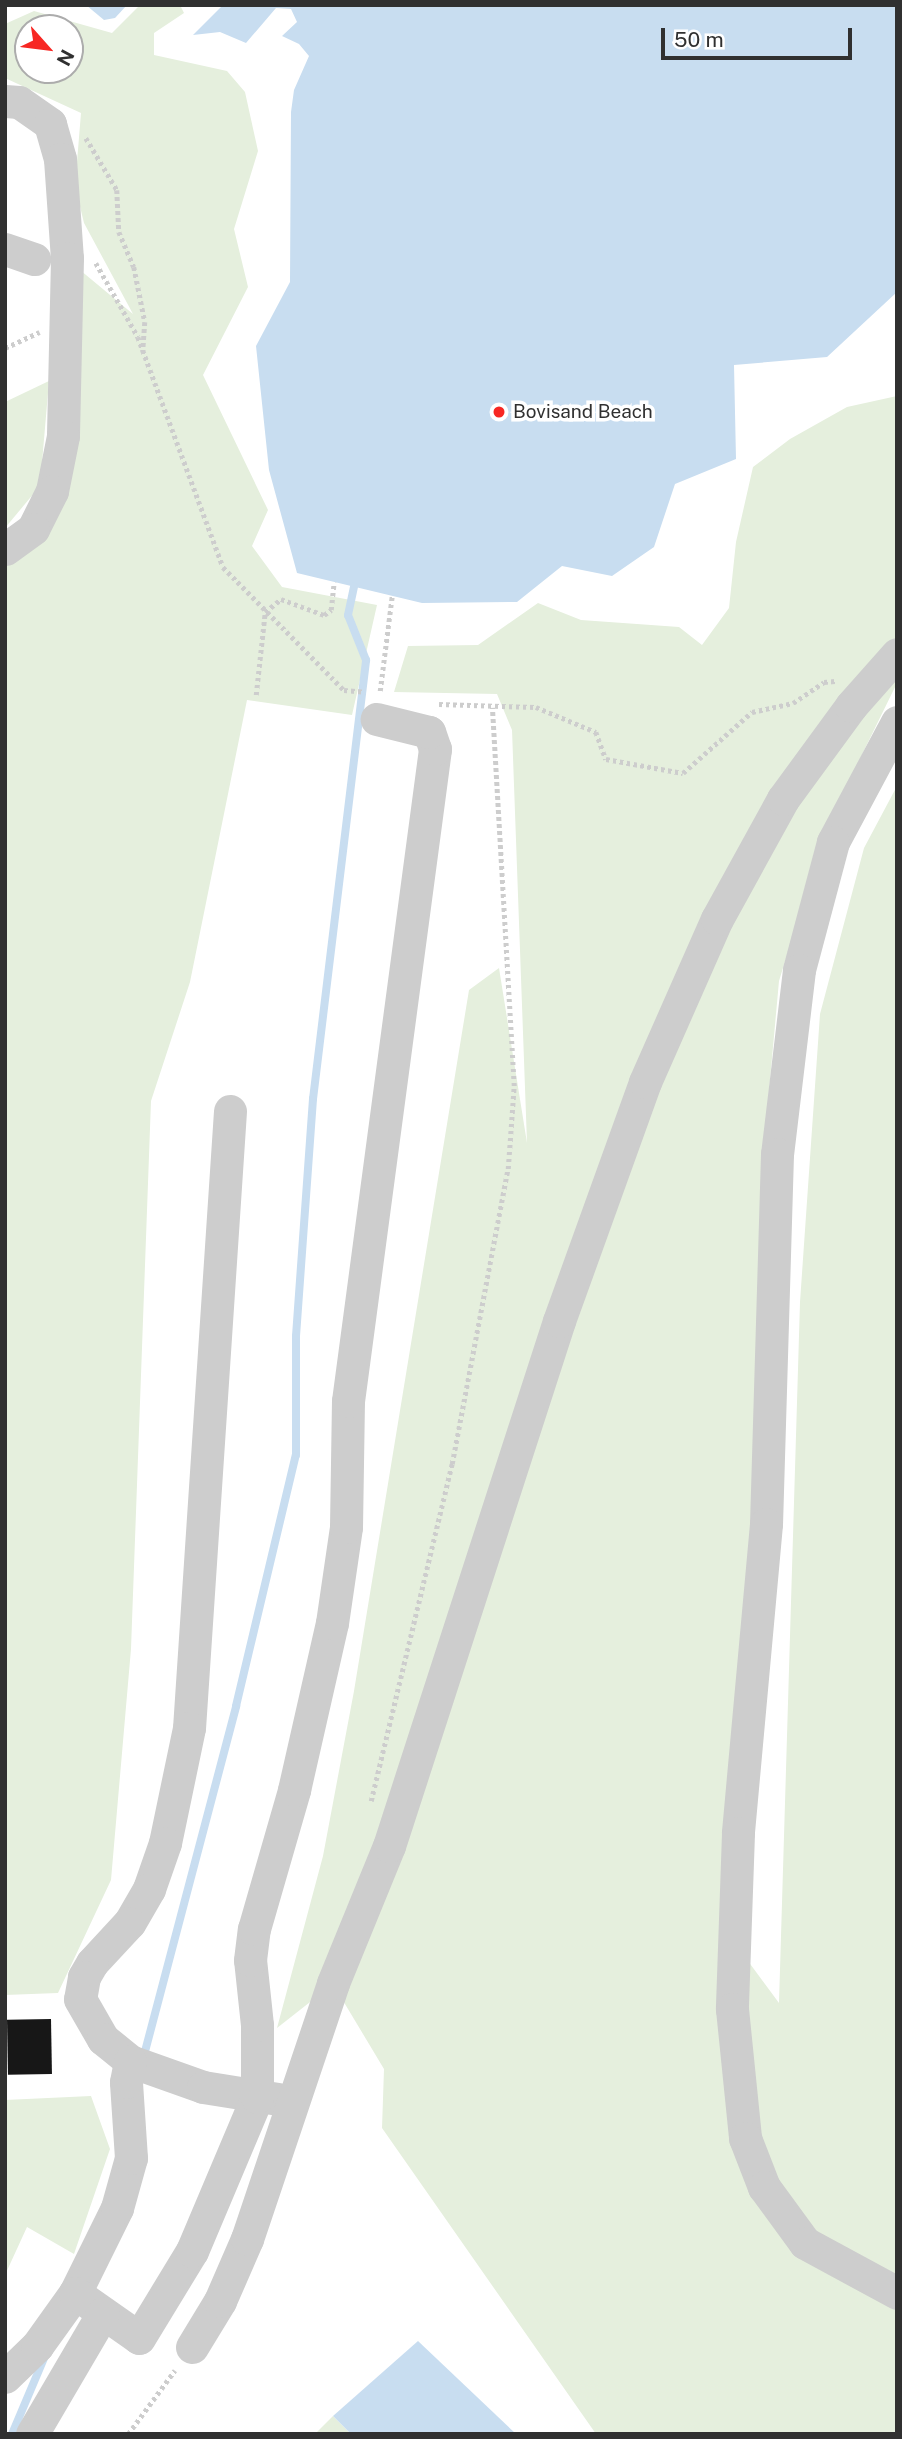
<!DOCTYPE html>
<style>
body{margin:0}
#map{position:relative;width:902px;height:2439px;overflow:hidden;background:#fff;font-family:"Public Sans",sans-serif}
div>[style]{position:absolute}
.green>*{inset:0;background:#e5efdd}
.water>*{inset:0;background:#c8ddf0}
.stream>*{height:8px;margin:-4px;padding:0 4px;transform-origin:4px;border-radius:4px;background:#c8ddf0}
.building>*{inset:0;background:#171717;transform-origin:0 0}
.path>*{height:4.5px;margin-top:-2.25px;transform-origin:0;background:repeating-linear-gradient(90deg,#cdcdcd 0 3.5px,transparent 0 7px)}
.minor>*{height:33px;margin:-16.5px;padding:0 16.5px;transform-origin:16.5px;border-radius:16.5px;background:#cdcdcd}
.dots>*{width:19px;height:19px;translate:-50% -50%;box-sizing:border-box;border:4px solid #fff;border-radius:50%}
span{translate:-50% -50%;white-space:nowrap;text-align:center;line-height:1.15;-webkit-text-stroke:7px #fff;paint-order:stroke}
.poi-label{font-size:19px;color:#303030}
.left{translate:0 -50%;text-align:left}
.frame{position:absolute;inset:0;border:7px solid #303030;pointer-events:none}
.north{position:absolute;left:14px;top:14px;width:70px;height:70px;box-sizing:border-box;background:#fff;border:2px solid #acacac;border-radius:50%;rotate:118deg;font-size:19px;font-weight:700;line-height:28px;text-align:center;color:#303030}
.north::after{content:'';display:block;margin:auto;width:24px;height:32px;background:#f72723;clip-path:polygon(50% 0,100% 100%,50% 72%,0 100%)}
.scale{position:absolute;left:661px;top:28px;width:191px;height:32px;box-sizing:border-box;border:4px solid #303030;border-top:0;padding-left:9px;font-size:21px;line-height:24px;white-space:nowrap;color:#303030;-webkit-text-stroke:5px #fff;paint-order:stroke}
</style>
<div id="map">
<div class="green">
<i style="clip-path:polygon(evenodd,140px 5px,180px 5px,184px 13px,154px 33px,154px 55px,227px 71px,245px 92px,258px 151px,234px 229px,248px 287px,203px 375px,268px 510px,252px 546px,282px 587px,377px 605px,352px 715px,247px 700px,190px 982px,151px 1101px,131px 1649px,111px 1880px,58px 1993px,5px 1995px,5px 558px,46px 528px,80px 270px,133px 314px,84px 223px,75px 186px,81px 113px,5px 78px,5px 24px,34px 11px,112px 33px,140px 5px,28px 28px,70px 28px,70px 70px,28px 70px,28px 28px)"></i>
<i style="clip-path:polygon(49px 381px,40px 486px,5px 528px,5px 402px)"></i>
<i style="clip-path:polygon(897px 396px,897px 683px,826px 828px,779px 981px,762px 1168px,753px 1536px,720px 1923px,779px 2003px,800px 1302px,820px 1014px,864px 848px,897px 786px,897px 2434px,596px 2434px,382px 2128px,384px 2069px,333px 1984px,277px 2028px,323px 1856px,354px 1691px,469px 990px,499px 968px,527px 1143px,512px 730px,497px 694px,394px 692px,408px 646px,478px 645px,538px 603px,581px 620px,679px 627px,702px 645px,729px 608px,736px 542px,753px 467px,790px 439px,847px 407px)"></i>
<i style="clip-path:polygon(91px 2096px,110px 2149px,74px 2254px,27px 2227px,5px 2275px,5px 2100px)"></i>
<i style="clip-path:polygon(333px 2416px,351px 2434px,315px 2434px)"></i>
</div>
<div class="water">
<i style="clip-path:polygon(86px 5px,127px 5px,115px 18px,104px 20px)"></i>
<i style="clip-path:polygon(223px 5px,897px 5px,897px 292px,827px 357px,734px 365px,736px 459px,675px 484px,654px 547px,612px 576px,562px 566px,517px 602px,422px 603px,297px 573px,269px 470px,256px 346px,290px 282px,291px 112px,294px 90px,309px 56px,299px 44px,282px 36px,297px 22px,291px 9px,276px 8px,246px 43px,220px 32px,193px 35px)"></i>
<i style="clip-path:polygon(418px 2341px,516px 2434px,351px 2434px,333px 2416px)"></i>
</div>
<div class="stream">
<i style="left:143px;top:2059px;width:365px;rotate:-75.2deg"></i>
<i style="left:236px;top:1706px;width:258px;rotate:-76.6deg"></i>
<i style="left:296px;top:1455px;width:119px;rotate:-90deg"></i>
<i style="left:296px;top:1336px;width:238px;rotate:-85.9deg"></i>
<i style="left:313px;top:1099px;width:442px;rotate:-83.1deg"></i>
<i style="left:366px;top:660px;width:48px;rotate:-111.8deg"></i>
<i style="left:348px;top:615px;width:29px;rotate:-78deg"></i>
<i style="left:12px;top:2434px;width:85px;rotate:-67.1deg"></i>
</div>
<div class="building">
<i style="left:51px;top:2019px;width:55px;height:44px;rotate:89deg"></i>
</div>
<div class="path">
<i style="left:86px;top:138px;width:61px;rotate:59.2deg"></i>
<i style="left:117px;top:190px;width:42px;rotate:87.3deg"></i>
<i style="left:119px;top:232px;width:38px;rotate:67deg"></i>
<i style="left:134px;top:267px;width:56px;rotate:78.7deg"></i>
<i style="left:145px;top:322px;width:29px;rotate:94deg"></i>
<i style="left:96px;top:263px;width:85px;rotate:60.4deg"></i>
<i style="left:138px;top:337px;width:245px;rotate:69.7deg"></i>
<i style="left:223px;top:567px;width:173px;rotate:45.5deg"></i>
<i style="left:344px;top:690px;width:21px;rotate:5deg"></i>
<i style="left:5px;top:348px;width:38px;rotate:-25deg"></i>
<i style="left:380px;top:691px;width:96px;rotate:-82.8deg"></i>
<i style="left:256px;top:695px;width:83px;rotate:-83.8deg"></i>
<i style="left:265px;top:612px;width:21px;rotate:-39deg"></i>
<i style="left:281px;top:599px;width:46px;rotate:20.4deg"></i>
<i style="left:324px;top:615px;width:9px;rotate:-36deg"></i>
<i style="left:331px;top:610px;width:28px;rotate:-84deg"></i>
<i style="left:439px;top:704px;width:97px;rotate:1.8deg"></i>
<i style="left:536px;top:707px;width:65px;rotate:22.6deg"></i>
<i style="left:596px;top:732px;width:29px;rotate:70deg"></i>
<i style="left:606px;top:759px;width:78px;rotate:10.3deg"></i>
<i style="left:683px;top:773px;width:92px;rotate:-41.5deg"></i>
<i style="left:752px;top:712px;width:42px;rotate:-12.4deg"></i>
<i style="left:793px;top:703px;width:37px;rotate:-34deg"></i>
<i style="left:824px;top:682px;width:11px;rotate:-5deg"></i>
<i style="left:371px;top:1801px;width:347px;rotate:-76.5deg"></i>
<i style="left:452px;top:1464px;width:300px;rotate:-79.3deg"></i>
<i style="left:508px;top:1169px;width:83px;rotate:-85.9deg"></i>
<i style="left:514px;top:1086px;width:379px;rotate:-93.3deg"></i>
<i style="left:128px;top:2434px;width:79px;rotate:-53.7deg"></i>
</div>
<div class="minor">
<i style="left:5px;top:101px;width:14px;rotate:4deg"></i>
<i style="left:19px;top:102px;width:38px;rotate:35deg"></i>
<i style="left:50px;top:124px;width:36px;rotate:74deg"></i>
<i style="left:60px;top:159px;width:99px;rotate:86deg"></i>
<i style="left:67px;top:258px;width:178px;rotate:91.3deg"></i>
<i style="left:63px;top:436px;width:56px;rotate:101.3deg"></i>
<i style="left:52px;top:491px;width:42px;rotate:116.6deg"></i>
<i style="left:33px;top:529px;width:34px;rotate:144deg"></i>
<i style="left:5px;top:249px;width:31px;rotate:19deg"></i>
<i style="left:897px;top:722px;width:136px;rotate:118.1deg"></i>
<i style="left:833px;top:842px;width:132px;rotate:104.9deg"></i>
<i style="left:799px;top:970px;width:185px;rotate:96.8deg"></i>
<i style="left:777px;top:1154px;width:370px;rotate:91.7deg"></i>
<i style="left:766px;top:1524px;width:310px;rotate:95.2deg"></i>
<i style="left:738px;top:1833px;width:176px;rotate:92deg"></i>
<i style="left:732px;top:2009px;width:130px;rotate:84.2deg"></i>
<i style="left:745px;top:2138px;width:53px;rotate:68.8deg"></i>
<i style="left:764px;top:2187px;width:69px;rotate:53.8deg"></i>
<i style="left:805px;top:2243px;width:105px;rotate:28.5deg"></i>
<i style="left:230px;top:1111px;width:618px;rotate:93.8deg"></i>
<i style="left:189px;top:1728px;width:117px;rotate:101.8deg"></i>
<i style="left:165px;top:1843px;width:49px;rotate:109.2deg"></i>
<i style="left:149px;top:1889px;width:39px;rotate:120deg"></i>
<i style="left:129px;top:1923px;width:54px;rotate:132.8deg"></i>
<i style="left:92px;top:1963px;width:16px;rotate:120deg"></i>
<i style="left:84px;top:1977px;width:22px;rotate:100deg"></i>
<i style="left:80px;top:1999px;width:46px;rotate:60.1deg"></i>
<i style="left:103px;top:2039px;width:35px;rotate:39deg"></i>
<i style="left:130px;top:2061px;width:77px;rotate:19.6deg"></i>
<i style="left:203px;top:2087px;width:76px;rotate:9.1deg"></i>
<i style="left:75px;top:2293px;width:95px;rotate:-63.7deg"></i>
<i style="left:117px;top:2208px;width:52px;rotate:-74.4deg"></i>
<i style="left:131px;top:2158px;width:76px;rotate:-93.8deg"></i>
<i style="left:126px;top:2082px;width:21px;rotate:-79deg"></i>
<i style="left:192px;top:2347px;width:54px;rotate:-58.7deg"></i>
<i style="left:220px;top:2301px;width:68px;rotate:-66.5deg"></i>
<i style="left:247px;top:2239px;width:270px;rotate:-71.4deg"></i>
<i style="left:333px;top:1983px;width:148px;rotate:-67.8deg"></i>
<i style="left:389px;top:1846px;width:552px;rotate:-72.06deg"></i>
<i style="left:559px;top:1321px;width:254px;rotate:-70.2deg"></i>
<i style="left:645px;top:1082px;width:178px;rotate:-66.2deg"></i>
<i style="left:717px;top:919px;width:137px;rotate:-61.2deg"></i>
<i style="left:783px;top:799px;width:115px;rotate:-53.8deg"></i>
<i style="left:851px;top:706px;width:69px;rotate:-48.5deg"></i>
<i style="left:5px;top:2377px;width:45px;rotate:-44.1deg"></i>
<i style="left:37px;top:2346px;width:65px;rotate:-54.4deg"></i>
<i style="left:75px;top:2293px;width:78px;rotate:35.1deg"></i>
<i style="left:139px;top:2338px;width:102px;rotate:-58.7deg"></i>
<i style="left:192px;top:2251px;width:167px;rotate:-67.1deg"></i>
<i style="left:257px;top:2097px;width:72px;rotate:-90deg"></i>
<i style="left:257px;top:2025px;width:65px;rotate:-96.1deg"></i>
<i style="left:250px;top:1960px;width:31px;rotate:-83deg"></i>
<i style="left:254px;top:1929px;width:145px;rotate:-73.9deg"></i>
<i style="left:294px;top:1790px;width:171px;rotate:-77.2deg"></i>
<i style="left:332px;top:1623px;width:97px;rotate:-81.7deg"></i>
<i style="left:346px;top:1527px;width:126px;rotate:-89.1deg"></i>
<i style="left:348px;top:1401px;width:658px;rotate:-82.4deg"></i>
<i style="left:435px;top:749px;width:18px;rotate:-109deg"></i>
<i style="left:429px;top:732px;width:54px;rotate:-166deg"></i>
<i style="left:32px;top:2434px;width:140px;rotate:-59.6deg"></i>
</div>
<div class="dots">
<i style="left:499px;top:412px;background:#f72723"></i>
</div>
<div class="poi-label">
<span class="left" style="left:513px;top:412px">Bovisand Beach</span>
</div>
<div class="frame"></div>
<div class="north">N</div>
<div class="scale">50 m</div>
</div>
